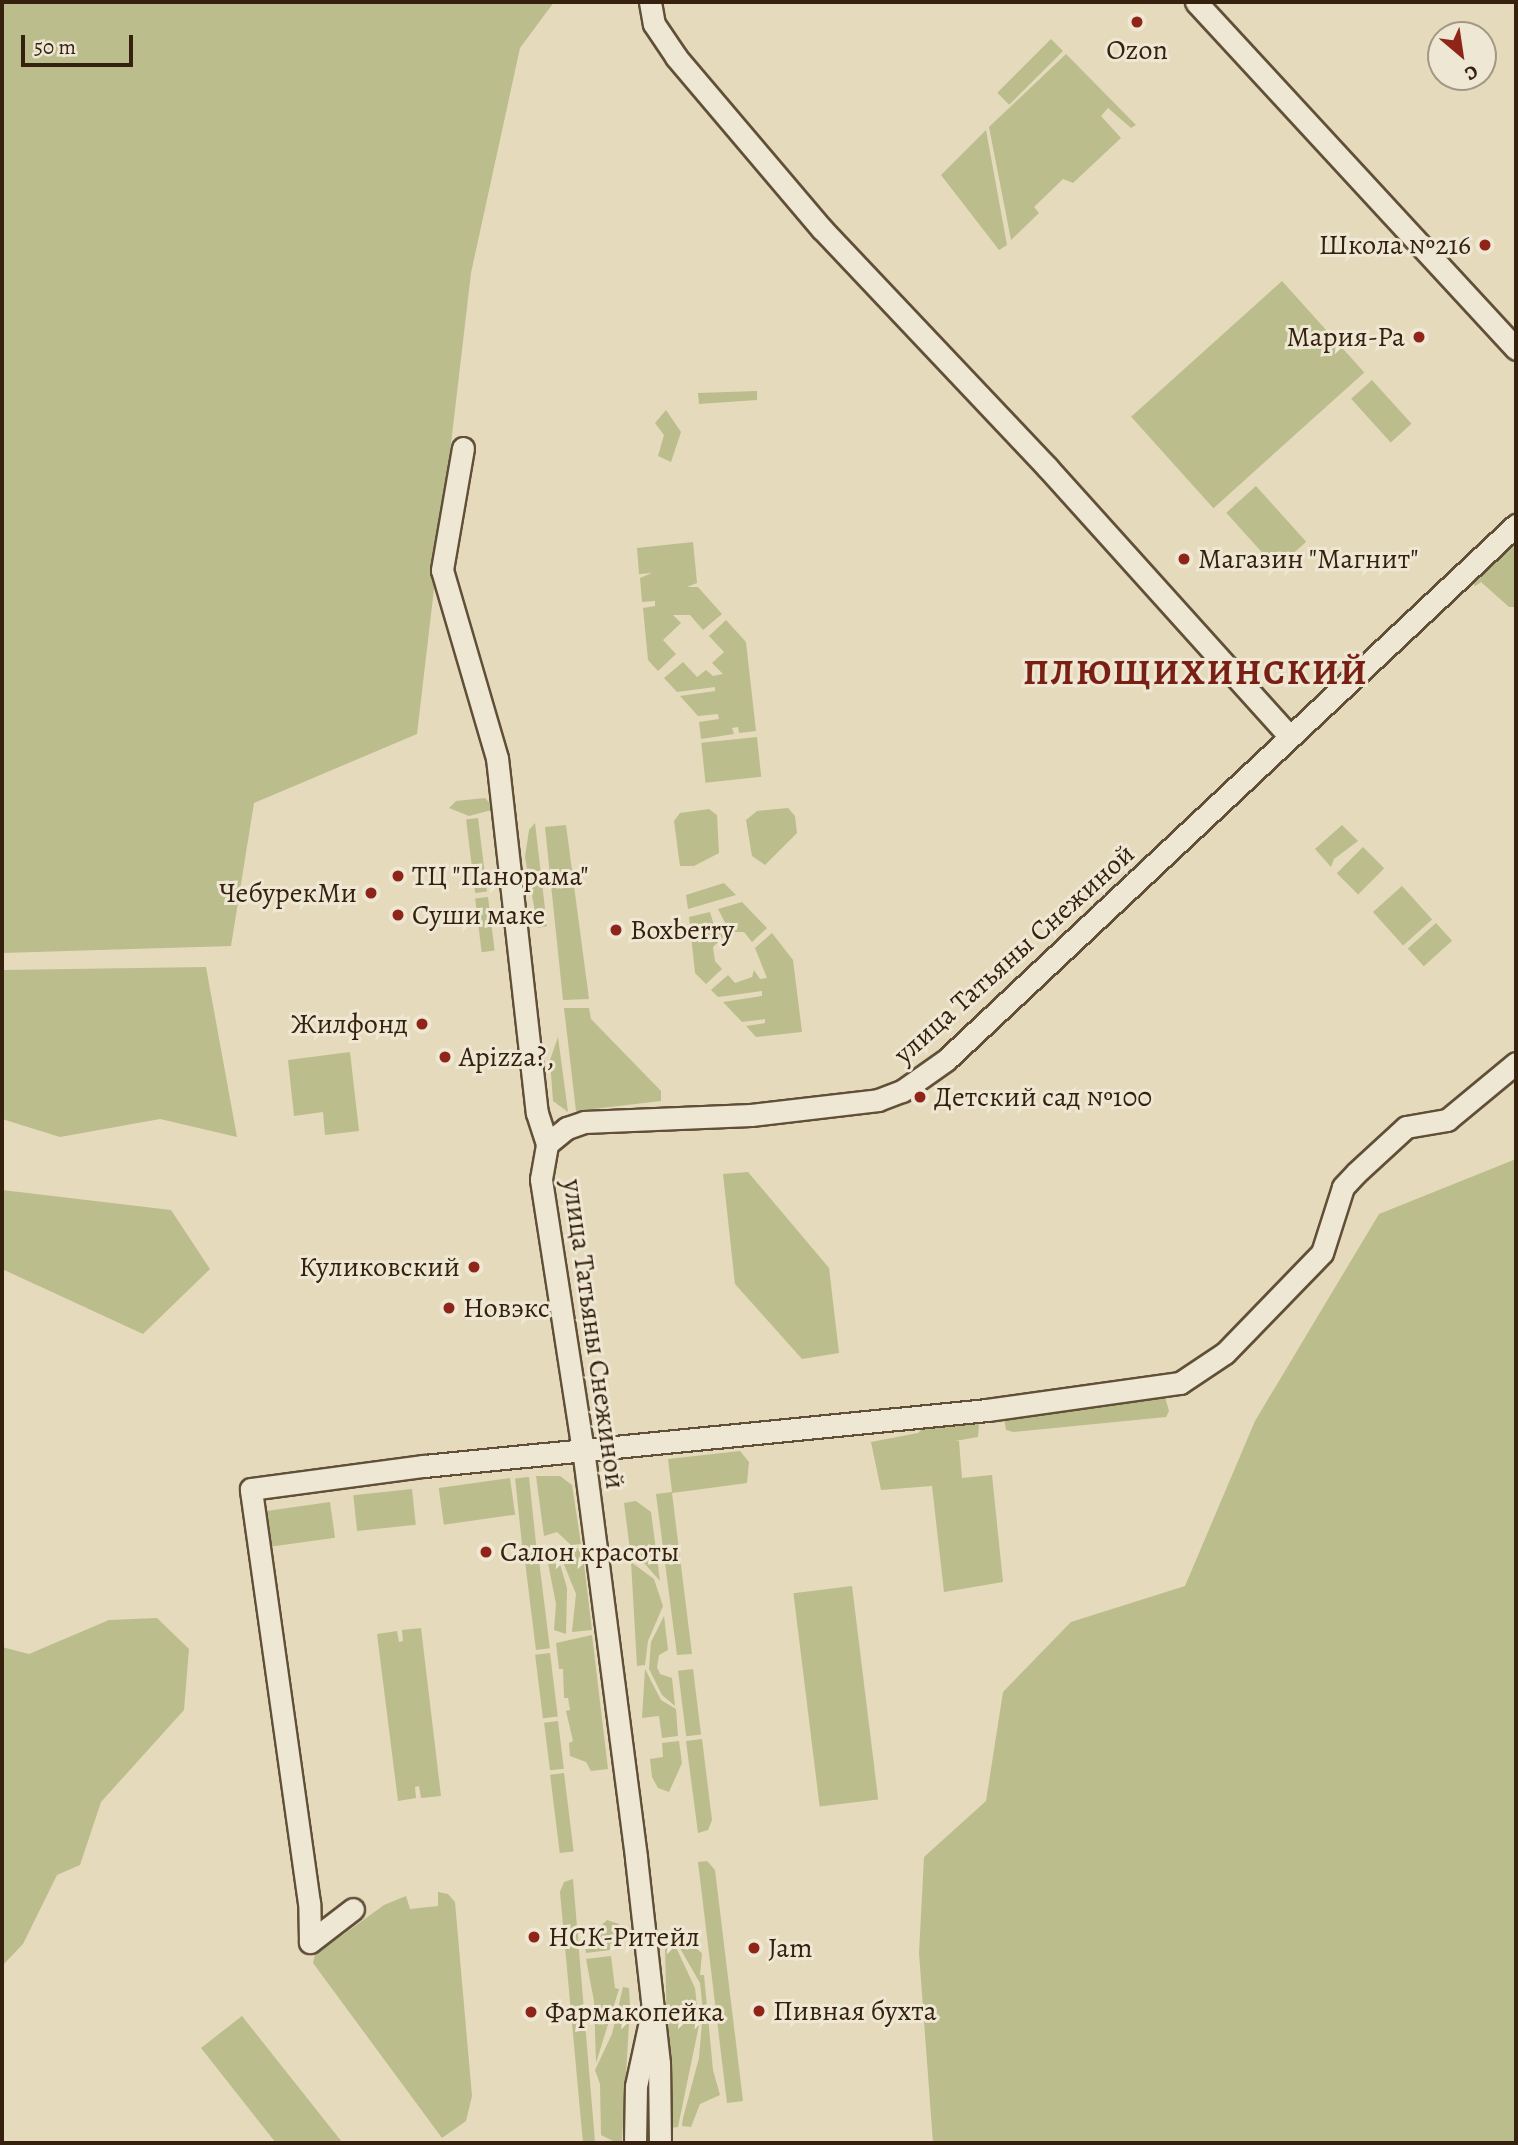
<!DOCTYPE html>
<meta charset="utf-8">
<style>
body{margin:0}
#map{position:relative;width:1518px;height:2145px;overflow:hidden;background:#e5dabb;font-family:Alegreya,serif}
div>[style]{position:absolute}
.green>*{inset:0;background:#bbbd8c;transform-origin:0 0}
.roads{filter:drop-shadow(2px 0 #614f38) drop-shadow(-2px 0 #614f38) drop-shadow(0 2px #614f38) drop-shadow(0 -2px #614f38)}
.minor>*{height:21px;margin:-10.5px;padding:0 10.5px;transform-origin:10.5px;border-radius:10.5px;background:#eee7d3}
.dots>*{width:19px;height:19px;translate:-50% -50%;box-sizing:border-box;border:4px solid #eee7d3;border-radius:50%}
span{translate:-50% -50%;white-space:nowrap;text-align:center;line-height:1.15;-webkit-text-stroke:6px #eee7d3;paint-order:stroke}
.poi-label{font-size:28px;color:#35210d}
.right{translate:-100% -50%;text-align:right}
.left{translate:0 -50%;text-align:left}
.street-label{font-size:28px;color:#35210d}
.district-label{font-size:35px;color:#7a1f14;font-weight:700;letter-spacing:2px}
.frame{position:absolute;inset:0;border:4px solid #35210d;pointer-events:none}
.north{position:absolute;left:1427px;top:21px;width:70px;height:70px;box-sizing:border-box;background:#eee7d3;border:2px solid #a49884;border-radius:50%;rotate:151deg;font-size:19px;font-weight:700;line-height:28px;text-align:center;color:#35210d}
.north::after{content:'';display:block;margin:auto;width:24px;height:32px;background:#8f2418;clip-path:polygon(50% 0,100% 100%,50% 72%,0 100%)}
.scale{position:absolute;left:21px;top:35px;width:112px;height:32px;box-sizing:border-box;border:4px solid #35210d;border-top:0;padding-left:9px;font-size:21px;line-height:24px;white-space:nowrap;color:#35210d;-webkit-text-stroke:5px #eee7d3;paint-order:stroke}
</style>
<div id="map">
<div class="green">
<i style="clip-path:polygon(2px 2px,554px 2px,520px 48px,471px 273px,417px 734px,254px 803px,231px 946px,2px 953px)"></i>
<i style="left:1051px;top:39px;width:17px;height:76px;rotate:45deg"></i>
<i style="clip-path:polygon(1066px 54px,1136px 125px,1131px 128px,1108px 108px,1101px 116px,1121px 138px,1073px 183px,1063px 179px,1034px 207px,1039px 213px,1011px 240px,989px 127px)"></i>
<i style="clip-path:polygon(986px 130px,1007px 245px,999px 250px,941px 175px)"></i>
<i style="left:1282px;top:281px;width:123px;height:203px;rotate:48deg"></i>
<i style="left:1372px;top:380px;width:59px;height:28px;rotate:48deg"></i>
<i style="clip-path:polygon(757px 391px,757px 400px,699px 404px,698px 393px)"></i>
<i style="clip-path:polygon(666px 410px,681px 432px,671px 462px,658px 456px,664px 435px,655px 423px)"></i>
<i style="left:1256px;top:486px;width:75px;height:40px;rotate:48deg"></i>
<i style="clip-path:polygon(1516px 541px,1516px 607px,1509px 607px,1481px 582px,1475px 586px,1471px 581px)"></i>
<i style="clip-path:polygon(693px 542px,697px 583px,687px 587px,698px 587px,722px 614px,703px 630px,690px 615px,673px 615px,681px 623px,663px 640px,676px 654px,658px 671px,648px 660px,643px 608px,655px 606px,655px 601px,642px 602px,640px 578px,652px 573px,639px 574px,637px 548px)"></i>
<i style="clip-path:polygon(726px 620px,746px 642px,756px 731px,739px 733px,738px 727px,732px 728px,734px 734px,701px 739px,699px 722px,719px 719px,718px 714px,698px 716px,680px 696px,715px 691px,715px 687px,677px 692px,664px 678px,683px 662px,697px 677px,706px 670px,713px 676px,723px 674px,712px 663px,724px 652px,709px 636px)"></i>
<i style="left:757px;top:737px;width:40px;height:56px;rotate:84deg"></i>
<i style="clip-path:polygon(485px 798px,495px 809px,469px 816px,449px 808px,456px 801px)"></i>
<i style="clip-path:polygon(788px 808px,795px 816px,797px 833px,765px 865px,752px 856px,746px 820px,757px 811px)"></i>
<i style="clip-path:polygon(709px 809px,717px 815px,719px 853px,694px 866px,680px 866px,674px 821px,680px 813px)"></i>
<i style="left:478px;top:818px;width:74px;height:12px;rotate:83deg"></i>
<i style="clip-path:polygon(535px 823px,547px 926px,538px 928px,525px 857px,529px 830px)"></i>
<i style="clip-path:polygon(566px 825px,589px 999px,563px 1000px,545px 827px)"></i>
<i style="clip-path:polygon(1342px 825px,1358px 841px,1334px 859px,1331px 867px,1315px 849px)"></i>
<i style="left:1363px;top:847px;width:30px;height:37px;rotate:45deg"></i>
<i style="clip-path:polygon(724px 883px,736px 895px,688px 909px,686px 895px)"></i>
<i style="left:1402px;top:886px;width:45px;height:39px;rotate:48deg"></i>
<i style="left:488px;top:897px;width:54px;height:13px;rotate:83deg"></i>
<i style="clip-path:polygon(742px 902px,767px 928px,752px 942px,744px 932px,730px 932px,718px 909px)"></i>
<i style="clip-path:polygon(710px 912px,715px 929px,724px 936px,713px 947px,715px 961px,722px 969px,706px 984px,695px 973px,689px 917px)"></i>
<i style="left:1436px;top:923px;width:24px;height:38px;rotate:48deg"></i>
<i style="clip-path:polygon(772px 933px,793px 960px,802px 1032px,756px 1037px,746px 1026px,765px 1023px,765px 1019px,742px 1022px,723px 1002px,762px 996px,762px 991px,718px 997px,711px 990px,728px 975px,735px 983px,752px 977px,754px 970px,760px 979px,767px 978px,755px 948px)"></i>
<i style="clip-path:polygon(206px 967px,237px 1137px,160px 1119px,60px 1137px,2px 1119px,2px 970px)"></i>
<i style="clip-path:polygon(564px 1008px,589px 1008px,591px 1019px,661px 1091px,661px 1101px,576px 1111px)"></i>
<i style="clip-path:polygon(558px 1037px,568px 1112px,553px 1101px,550px 1060px)"></i>
<i style="clip-path:polygon(350px 1052px,359px 1131px,325px 1135px,323px 1112px,294px 1116px,288px 1060px)"></i>
<i style="clip-path:polygon(1516px 1159px,1516px 2143px,933px 2143px,919px 1953px,924px 1857px,986px 1801px,1003px 1692px,1071px 1622px,1185px 1586px,1255px 1421px,1379px 1214px)"></i>
<i style="clip-path:polygon(748px 1172px,829px 1268px,839px 1353px,802px 1359px,735px 1284px,723px 1174px)"></i>
<i style="clip-path:polygon(2px 1190px,171px 1210px,210px 1269px,143px 1334px,2px 1269px)"></i>
<i style="clip-path:polygon(1165px 1397px,1169px 1411px,1166px 1417px,1013px 1432px,1006px 1430px,1004px 1418px)"></i>
<i style="clip-path:polygon(974px 1420px,979px 1425px,978px 1437px,955px 1441px,959px 1441px,962px 1478px,992px 1475px,1003px 1582px,944px 1592px,932px 1486px,881px 1490px,871px 1442px,918px 1433px,925px 1426px)"></i>
<i style="clip-path:polygon(740px 1451px,749px 1462px,747px 1483px,672px 1493px,692px 1654px,677px 1655px,656px 1494px,672px 1492px,668px 1459px)"></i>
<i style="clip-path:polygon(536px 1476px,560px 1476px,572px 1485px,581px 1544px,571px 1545px,557px 1532px,544px 1536px)"></i>
<i style="left:529px;top:1477px;width:72px;height:14px;rotate:84deg"></i>
<i style="left:510px;top:1478px;width:37px;height:72px;rotate:82deg"></i>
<i style="left:412px;top:1489px;width:36px;height:59px;rotate:84deg"></i>
<i style="clip-path:polygon(636px 1501px,651px 1512px,660px 1581px,645px 1564px,631px 1558px,624px 1503px)"></i>
<i style="left:330px;top:1502px;width:36px;height:71px;rotate:82deg"></i>
<i style="clip-path:polygon(582px 1548px,592px 1630px,572px 1632px,576px 1594px,563px 1562px,571px 1549px)"></i>
<i style="left:538px;top:1552px;width:97px;height:14px;rotate:83deg"></i>
<i style="clip-path:polygon(631px 1562px,654px 1579px,663px 1606px,648px 1641px,645px 1665px,637px 1666px)"></i>
<i style="clip-path:polygon(548px 1563px,560px 1564px,567px 1588px,566px 1634px,554px 1630px,556px 1604px)"></i>
<i style="left:852px;top:1586px;width:215px;height:59px;rotate:83deg"></i>
<i style="clip-path:polygon(664px 1616px,668px 1650px,659px 1655px,657px 1667px,660px 1674px,672px 1678px,675px 1706px,662px 1695px,649px 1669px,651px 1642px)"></i>
<i style="clip-path:polygon(157px 1618px,189px 1649px,184px 1710px,101px 1802px,80px 1865px,57px 1875px,23px 1944px,2px 1966px,2px 1647px,29px 1654px,109px 1620px)"></i>
<i style="clip-path:polygon(421px 1628px,441px 1796px,421px 1798px,419px 1786px,415px 1787px,416px 1798px,398px 1801px,377px 1634px,397px 1631px,399px 1642px,403px 1641px,402px 1630px)"></i>
<i style="clip-path:polygon(592px 1635px,608px 1769px,591px 1771px,586px 1762px,570px 1756px,569px 1743px,573px 1741px,566px 1711px,570px 1710px,568px 1698px,564px 1698px,563px 1669px,559px 1669px,556px 1643px)"></i>
<i style="left:550px;top:1653px;width:64px;height:15px;rotate:83deg"></i>
<i style="clip-path:polygon(645px 1669px,661px 1700px,676px 1709px,678px 1736px,662px 1738px,659px 1716px,642px 1718px)"></i>
<i style="left:693px;top:1669px;width:66px;height:15px;rotate:83deg"></i>
<i style="left:558px;top:1721px;width:48px;height:14px;rotate:83deg"></i>
<i style="clip-path:polygon(702px 1739px,712px 1820px,708px 1830px,698px 1833px,686px 1741px)"></i>
<i style="clip-path:polygon(679px 1741px,682px 1763px,669px 1792px,658px 1788px,652px 1777px,650px 1759px,663px 1757px,662px 1743px)"></i>
<i style="left:564px;top:1773px;width:79px;height:14px;rotate:83deg"></i>
<i style="clip-path:polygon(707px 1861px,715px 1870px,743px 2101px,727px 2103px,698px 1862px)"></i>
<i style="clip-path:polygon(573px 1879px,595px 2142px,583px 2143px,560px 1892px,564px 1882px)"></i>
<i style="clip-path:polygon(438px 1892px,448px 1894px,455px 1902px,472px 2096px,466px 2121px,442px 2138px,313px 1963px,315px 1955px,384px 1905px,406px 1896px,410px 1909px,438px 1906px)"></i>
<i style="clip-path:polygon(607px 1920px,619px 1924px,621px 1942px,610px 1944px,610px 1950px,586px 1953px,584px 1942px)"></i>
<i style="clip-path:polygon(685px 1941px,702px 1953px,700px 1975px,704px 1975px,713px 2070px,720px 2095px,700px 2104px,691px 2127px,682px 2126px,683px 2118px,699px 2058px,703px 2011px,700px 1983px,681px 1950px,679px 1943px)"></i>
<i style="clip-path:polygon(674px 1943px,695px 1988px,699px 2025px,678px 2127px,669px 2128px,665px 1944px)"></i>
<i style="clip-path:polygon(611px 1956px,615px 1988px,619px 1989px,596px 2063px,594px 2001px,586px 1959px)"></i>
<i style="clip-path:polygon(623px 1987px,629px 1988px,630px 2007px,622px 2141px,613px 2141px,601px 2135px,600px 2084px,595px 2070px,612px 2034px)"></i>
<i style="clip-path:polygon(242px 2016px,338px 2137px,343px 2143px,276px 2143px,201px 2048px)"></i>
</div>
<div class="roads">
<div class="minor">
<i style="left:650px;top:2px;width:22px;rotate:80deg"></i>
<i style="left:654px;top:24px;width:40px;rotate:56deg"></i>
<i style="left:676px;top:57px;width:226px;rotate:49.7deg"></i>
<i style="left:822px;top:229px;width:328px;rotate:46.6deg"></i>
<i style="left:1047px;top:467px;width:362px;rotate:48deg"></i>
<i style="left:1196px;top:2px;width:472px;rotate:47.3deg"></i>
<i style="left:463px;top:448px;width:124px;rotate:99.8deg"></i>
<i style="left:442px;top:570px;width:196px;rotate:73.7deg"></i>
<i style="left:497px;top:758px;width:357px;rotate:83.6deg"></i>
<i style="left:537px;top:1113px;width:33px;rotate:72deg"></i>
<i style="left:310px;top:1942px;width:39px;rotate:-91deg"></i>
<i style="left:309px;top:1903px;width:418px;rotate:-98deg"></i>
<i style="left:251px;top:1489px;width:175px;rotate:-7.6deg"></i>
<i style="left:424px;top:1466px;width:566px;rotate:-5.68deg"></i>
<i style="left:987px;top:1410px;width:195px;rotate:-8deg"></i>
<i style="left:1180px;top:1383px;width:54px;rotate:-33.7deg"></i>
<i style="left:1225px;top:1353px;width:139px;rotate:-45.9deg"></i>
<i style="left:1322px;top:1253px;width:69px;rotate:-72.3deg"></i>
<i style="left:1343px;top:1187px;width:19px;rotate:-47deg"></i>
<i style="left:1356px;top:1173px;width:68px;rotate:-42.6deg"></i>
<i style="left:1406px;top:1127px;width:42px;rotate:-9.7deg"></i>
<i style="left:1447px;top:1120px;width:89px;rotate:-39.6deg"></i>
<i style="left:310px;top:1942px;width:54px;rotate:-37.5deg"></i>
<i style="left:635px;top:2143px;width:57px;rotate:-89deg"></i>
<i style="left:636px;top:2086px;width:61px;rotate:-77.8deg"></i>
<i style="left:660px;top:2143px;width:80px;rotate:-90.7deg"></i>
<i style="left:659px;top:2063px;width:207px;rotate:-96.4deg"></i>
<i style="left:636px;top:1857px;width:409px;rotate:-97.4deg"></i>
<i style="left:583px;top:1451px;width:275px;rotate:-98.8deg"></i>
<i style="left:541px;top:1179px;width:36px;rotate:-80deg"></i>
<i style="left:547px;top:1144px;width:26px;rotate:-39deg"></i>
<i style="left:567px;top:1128px;width:18px;rotate:-19deg"></i>
<i style="left:584px;top:1122px;width:167px;rotate:-2.4deg"></i>
<i style="left:751px;top:1115px;width:128px;rotate:-6.7deg"></i>
<i style="left:878px;top:1100px;width:26px;rotate:-21deg"></i>
<i style="left:902px;top:1091px;width:54px;rotate:-35.2deg"></i>
<i style="left:946px;top:1060px;width:782px;rotate:-43.19deg"></i>
</div>
</div>
<div class="dots">
<i style="left:1137px;top:22px;background:#8f2418"></i>
<i style="left:1485px;top:245px;background:#8f2418"></i>
<i style="left:1419px;top:337px;background:#8f2418"></i>
<i style="left:1184px;top:559px;background:#8f2418"></i>
<i style="left:398px;top:876px;background:#8f2418"></i>
<i style="left:371px;top:893px;background:#8f2418"></i>
<i style="left:398px;top:915px;background:#8f2418"></i>
<i style="left:616px;top:930px;background:#8f2418"></i>
<i style="left:422px;top:1024px;background:#8f2418"></i>
<i style="left:445px;top:1057px;background:#8f2418"></i>
<i style="left:920px;top:1097px;background:#8f2418"></i>
<i style="left:474px;top:1267px;background:#8f2418"></i>
<i style="left:449px;top:1308px;background:#8f2418"></i>
<i style="left:486px;top:1552px;background:#8f2418"></i>
<i style="left:534px;top:1937px;background:#8f2418"></i>
<i style="left:754px;top:1948px;background:#8f2418"></i>
<i style="left:759px;top:2011px;background:#8f2418"></i>
<i style="left:531px;top:2012px;background:#8f2418"></i>
</div>
<div class="poi-label">
<span style="left:1137px;top:50px">Ozon</span>
<span class="right" style="left:1471px;top:245px">Школа №216</span>
<span class="right" style="left:1405px;top:337px">Мария-Ра</span>
<span class="left" style="left:1198px;top:559px">Магазин "Магнит"</span>
<span class="left" style="left:412px;top:876px">ТЦ "Панорама"</span>
<span class="right" style="left:357px;top:893px">ЧебурекМи</span>
<span class="left" style="left:412px;top:915px">Суши маке</span>
<span class="left" style="left:630px;top:930px">Boxberry</span>
<span class="right" style="left:408px;top:1024px">Жилфонд</span>
<span class="left" style="left:459px;top:1057px">Apizza?,</span>
<span class="left" style="left:934px;top:1097px">Детский сад №100</span>
<span class="right" style="left:460px;top:1267px">Куликовский</span>
<span class="left" style="left:463px;top:1308px">Новэкс</span>
<span class="left" style="left:500px;top:1552px">Салон красоты</span>
<span class="left" style="left:548px;top:1937px">НСК-Ритейл</span>
<span class="left" style="left:768px;top:1948px">Jam</span>
<span class="left" style="left:773px;top:2011px">Пивная бухта</span>
<span class="left" style="left:545px;top:2012px">Фармакопейка</span>
</div>
<div class="street-label">
<span style="left:1014px;top:954px;rotate:-42deg">улица Татьяны Снежиной</span>
<span style="left:594px;top:1334px;rotate:82deg">улица Татьяны Снежиной</span>
</div>
<div class="district-label">
<span style="left:1196px;top:672px">ПЛЮЩИХИНСКИЙ</span>
</div>
<div class="frame"></div>
<div class="north">С</div>
<div class="scale">50 m</div>
</div>
